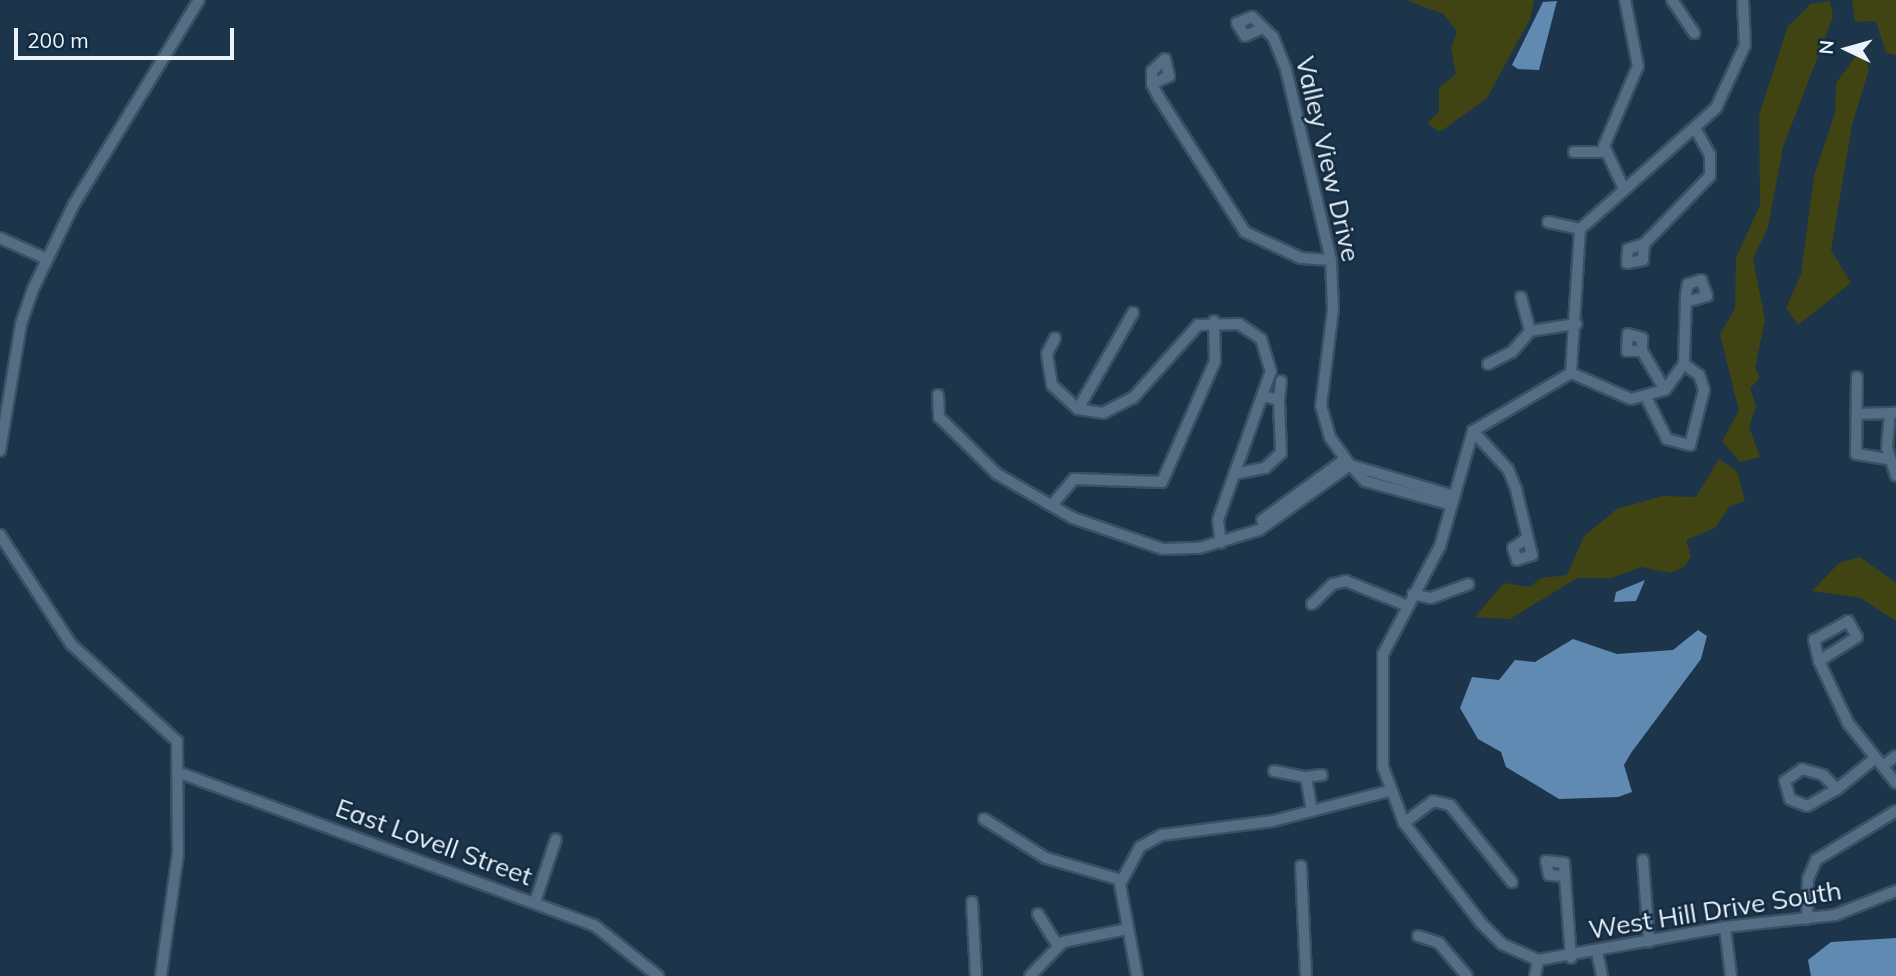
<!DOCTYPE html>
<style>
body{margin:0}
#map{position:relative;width:1896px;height:976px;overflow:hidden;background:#1d354b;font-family:Mulish,sans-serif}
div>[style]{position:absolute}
.green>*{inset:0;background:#3f4412}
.water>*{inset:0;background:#618ab2}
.roads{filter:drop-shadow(2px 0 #3c5061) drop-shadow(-2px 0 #3c5061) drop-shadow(0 2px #3c5061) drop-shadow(0 -2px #3c5061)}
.minor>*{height:10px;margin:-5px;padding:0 5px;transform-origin:5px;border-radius:5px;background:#546e86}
span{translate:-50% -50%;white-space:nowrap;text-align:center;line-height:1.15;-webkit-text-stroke:5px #132b40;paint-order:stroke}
.street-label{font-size:26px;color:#ebf4fc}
.north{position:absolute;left:1812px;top:14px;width:70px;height:70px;-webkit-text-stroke:5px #132b40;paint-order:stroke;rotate:275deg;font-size:19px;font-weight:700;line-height:28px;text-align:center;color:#ebf4fc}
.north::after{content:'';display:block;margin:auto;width:24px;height:32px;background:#ebf4fc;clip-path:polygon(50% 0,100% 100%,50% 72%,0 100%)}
.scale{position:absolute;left:14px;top:28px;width:220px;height:32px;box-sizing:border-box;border:4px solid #ebf4fc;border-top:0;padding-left:9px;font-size:21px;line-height:24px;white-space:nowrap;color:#ebf4fc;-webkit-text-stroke:5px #132b40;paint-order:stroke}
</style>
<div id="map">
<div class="green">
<i style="clip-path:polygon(1405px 0,1534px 0,1530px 19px,1487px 98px,1440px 132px,1427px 123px,1439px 112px,1439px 88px,1456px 74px,1451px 48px,1457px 32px,1444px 14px)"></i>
<i style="clip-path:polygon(1852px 0,1896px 0,1896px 55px,1886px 53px,1876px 21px,1855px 22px)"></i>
<i style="clip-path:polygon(1830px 1px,1833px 17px,1783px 147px,1768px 227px,1753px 259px,1765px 320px,1755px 368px,1760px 378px,1750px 388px,1756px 406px,1749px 427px,1760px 457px,1740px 462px,1722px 441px,1739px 411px,1720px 334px,1735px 309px,1736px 258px,1760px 205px,1759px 115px,1788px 26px,1811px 4px)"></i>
<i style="clip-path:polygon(1861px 49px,1869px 69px,1852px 125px,1831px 250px,1851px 283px,1798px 325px,1786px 308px,1801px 274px,1814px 176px,1835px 113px,1836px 83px)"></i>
<i style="clip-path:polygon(1719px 459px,1737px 471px,1745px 501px,1730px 506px,1715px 528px,1686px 540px,1691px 556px,1685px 566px,1671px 573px,1641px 567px,1611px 578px,1577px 578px,1510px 619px,1475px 617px,1504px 583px,1530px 587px,1541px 578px,1567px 575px,1584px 536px,1617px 509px,1663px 496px,1696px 497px)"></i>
<i style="clip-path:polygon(1860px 557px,1896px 583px,1896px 621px,1861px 598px,1812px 591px,1839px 563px)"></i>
</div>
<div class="water">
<i style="clip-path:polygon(1557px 1px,1539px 70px,1518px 69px,1512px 65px,1543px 2px)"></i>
<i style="clip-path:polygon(1645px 580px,1636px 601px,1614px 602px,1616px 592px)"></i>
<i style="clip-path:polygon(1698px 630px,1707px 636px,1701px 659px,1631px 753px,1624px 765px,1632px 792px,1618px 797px,1559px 799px,1506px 767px,1501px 752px,1478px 739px,1460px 708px,1472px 677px,1499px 680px,1515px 660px,1535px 662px,1573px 639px,1617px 654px,1673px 650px)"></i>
<i style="clip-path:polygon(1896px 938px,1896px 976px,1811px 976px,1808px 960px,1831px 942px)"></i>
</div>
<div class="roads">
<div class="minor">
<i style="left:1672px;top:0;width:40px;rotate:56deg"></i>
<i style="left:1743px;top:0;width:45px;rotate:87.5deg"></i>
<i style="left:1745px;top:45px;width:69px;rotate:114.7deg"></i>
<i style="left:1716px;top:108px;width:182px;rotate:138.3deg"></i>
<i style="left:1580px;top:229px;width:144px;rotate:93.6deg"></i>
<i style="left:1571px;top:373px;width:114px;rotate:149.4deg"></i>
<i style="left:1473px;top:431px;width:120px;rotate:106deg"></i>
<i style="left:1440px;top:546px;width:122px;rotate:117.8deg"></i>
<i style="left:1383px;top:654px;width:113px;rotate:90deg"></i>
<i style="left:1383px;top:767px;width:60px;rotate:69.4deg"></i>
<i style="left:1404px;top:823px;width:126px;rotate:52.4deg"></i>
<i style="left:1481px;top:923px;width:30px;rotate:45deg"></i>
<i style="left:1502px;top:944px;width:39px;rotate:24deg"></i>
<i style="left:1538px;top:960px;width:190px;rotate:-10deg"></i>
<i style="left:1725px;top:927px;width:111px;rotate:-6.2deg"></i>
<i style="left:1835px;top:915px;width:66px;rotate:-21.5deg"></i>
<i style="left:1152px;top:84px;width:19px;rotate:-25deg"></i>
<i style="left:1169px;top:76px;width:17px;rotate:-103deg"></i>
<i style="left:1165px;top:59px;width:18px;rotate:137deg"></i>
<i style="left:1152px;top:71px;width:13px;rotate:90deg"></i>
<i style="left:1152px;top:84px;width:13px;rotate:63deg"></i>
<i style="left:1158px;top:96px;width:161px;rotate:57.4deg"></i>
<i style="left:1245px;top:232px;width:62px;rotate:24.9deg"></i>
<i style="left:1301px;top:258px;width:30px;rotate:4deg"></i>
<i style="left:1574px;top:152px;width:30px"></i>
<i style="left:1623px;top:187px;width:45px;rotate:-114.9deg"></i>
<i style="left:1604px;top:146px;width:87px;rotate:-67deg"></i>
<i style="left:1638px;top:66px;width:67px;rotate:-101.1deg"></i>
<i style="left:1548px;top:222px;width:33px;rotate:12deg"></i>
<i style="left:0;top:238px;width:51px;rotate:24.1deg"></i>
<i style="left:1644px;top:244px;width:16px;rotate:94deg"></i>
<i style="left:1643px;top:260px;width:16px;rotate:169deg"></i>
<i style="left:1627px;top:263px;width:14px;rotate:-86deg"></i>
<i style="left:1628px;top:249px;width:17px;rotate:-17deg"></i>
<i style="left:1644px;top:244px;width:95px;rotate:-45.9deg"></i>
<i style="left:1710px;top:176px;width:21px;rotate:-90deg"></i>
<i style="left:1710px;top:155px;width:29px;rotate:-119deg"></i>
<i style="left:1521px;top:297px;width:35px;rotate:75deg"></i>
<i style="left:1055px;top:338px;width:18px;rotate:117deg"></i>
<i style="left:1047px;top:354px;width:31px;rotate:81deg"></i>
<i style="left:1052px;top:385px;width:35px;rotate:43deg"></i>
<i style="left:1078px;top:409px;width:25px;rotate:9deg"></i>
<i style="left:1103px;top:413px;width:34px;rotate:-27deg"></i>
<i style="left:1133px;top:398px;width:98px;rotate:-48.3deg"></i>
<i style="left:1198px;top:325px;width:41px;rotate:-1.4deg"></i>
<i style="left:1239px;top:324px;width:27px;rotate:34deg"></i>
<i style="left:1261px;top:339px;width:34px;rotate:73deg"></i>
<i style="left:1271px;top:371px;width:158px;rotate:109.6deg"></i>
<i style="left:1218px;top:520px;width:23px;rotate:83deg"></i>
<i style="left:1642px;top:351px;width:15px;rotate:180deg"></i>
<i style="left:1627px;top:351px;width:17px;rotate:-87deg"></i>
<i style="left:1628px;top:334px;width:15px;rotate:16deg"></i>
<i style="left:1642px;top:338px;width:13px;rotate:90deg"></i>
<i style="left:1642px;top:351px;width:45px;rotate:59.5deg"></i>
<i style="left:1488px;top:364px;width:27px;rotate:-27deg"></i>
<i style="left:1512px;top:352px;width:28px;rotate:-49deg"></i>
<i style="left:1530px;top:331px;width:47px;rotate:-8.7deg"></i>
<i style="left:1571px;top:373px;width:65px;rotate:23.4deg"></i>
<i style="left:1631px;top:399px;width:35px;rotate:-15deg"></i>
<i style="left:1665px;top:390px;width:32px;rotate:-54deg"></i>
<i style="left:1684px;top:364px;width:69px;rotate:-88.3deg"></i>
<i style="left:1686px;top:295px;width:11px;rotate:-80deg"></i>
<i style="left:1688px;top:284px;width:14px;rotate:-17deg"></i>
<i style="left:1701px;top:280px;width:17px;rotate:69deg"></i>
<i style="left:1707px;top:296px;width:22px;rotate:164deg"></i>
<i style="left:1857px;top:377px;width:77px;rotate:90.7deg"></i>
<i style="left:1856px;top:454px;width:32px;rotate:9deg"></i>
<i style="left:938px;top:395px;width:22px;rotate:87deg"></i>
<i style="left:939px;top:417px;width:81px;rotate:44.5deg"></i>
<i style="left:997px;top:474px;width:88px;rotate:30.1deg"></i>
<i style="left:1073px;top:518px;width:95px;rotate:19deg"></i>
<i style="left:1163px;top:549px;width:36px;rotate:-2deg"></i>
<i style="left:1199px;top:548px;width:63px;rotate:-16.7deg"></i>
<i style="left:1259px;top:530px;width:112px;rotate:-35.5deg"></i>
<i style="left:1350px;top:465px;width:34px;rotate:-126deg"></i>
<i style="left:1330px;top:437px;width:32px;rotate:-106deg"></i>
<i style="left:1321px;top:406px;width:97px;rotate:-82.9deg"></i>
<i style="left:1333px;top:310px;width:50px;rotate:-92.3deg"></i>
<i style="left:1331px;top:260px;width:196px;rotate:-103.3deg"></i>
<i style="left:1286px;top:69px;width:35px;rotate:-112deg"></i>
<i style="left:1273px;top:37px;width:29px;rotate:-136deg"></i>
<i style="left:1252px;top:17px;width:16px;rotate:158deg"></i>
<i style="left:1237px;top:23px;width:15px;rotate:58deg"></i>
<i style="left:1245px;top:36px;width:19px;rotate:-25deg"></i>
<i style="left:1647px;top:399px;width:45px;rotate:63.4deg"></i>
<i style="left:1667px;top:439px;width:24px;rotate:15deg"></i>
<i style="left:1690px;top:445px;width:57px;rotate:-75.7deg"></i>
<i style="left:1704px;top:390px;width:16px;rotate:-108deg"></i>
<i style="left:1699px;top:375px;width:19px;rotate:-144deg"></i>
<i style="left:1279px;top:400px;width:19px;rotate:-84deg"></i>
<i style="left:1078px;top:409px;width:111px;rotate:-60.2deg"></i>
<i style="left:1890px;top:413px;width:35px;rotate:95deg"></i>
<i style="left:1887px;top:448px;width:29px;rotate:72deg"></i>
<i style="left:1858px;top:414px;width:38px;rotate:-2deg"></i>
<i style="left:1473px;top:431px;width:52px;rotate:47.4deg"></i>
<i style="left:1508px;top:469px;width:22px;rotate:68deg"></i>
<i style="left:1516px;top:489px;width:68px;rotate:76.4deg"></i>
<i style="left:1532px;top:555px;width:16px;rotate:162deg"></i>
<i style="left:1517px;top:560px;width:13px;rotate:-108deg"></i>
<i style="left:1513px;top:548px;width:16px;rotate:-35deg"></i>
<i style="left:0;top:451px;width:129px;rotate:-80.6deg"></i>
<i style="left:21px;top:324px;width:39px;rotate:-71deg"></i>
<i style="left:34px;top:287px;width:92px;rotate:-64.3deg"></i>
<i style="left:74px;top:204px;width:239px;rotate:-58.5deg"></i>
<i style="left:1234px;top:474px;width:32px;rotate:-11deg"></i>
<i style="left:1265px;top:468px;width:22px;rotate:-43deg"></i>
<i style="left:1281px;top:453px;width:53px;rotate:-92.2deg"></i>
<i style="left:1279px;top:400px;width:16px;rotate:-165deg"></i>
<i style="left:1052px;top:505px;width:34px;rotate:-50deg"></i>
<i style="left:1074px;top:479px;width:88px;rotate:2deg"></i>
<i style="left:1162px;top:482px;width:132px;rotate:-66.3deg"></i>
<i style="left:1215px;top:361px;width:40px;rotate:-91.4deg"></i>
<i style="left:1452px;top:505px;width:90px;rotate:-164.6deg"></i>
<i style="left:1365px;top:481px;width:22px;rotate:-133deg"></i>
<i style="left:1350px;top:465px;width:109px;rotate:16.6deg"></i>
<i style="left:1262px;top:520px;width:102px;rotate:-36.2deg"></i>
<i style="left:0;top:535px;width:130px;rotate:56.9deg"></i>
<i style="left:71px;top:644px;width:144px;rotate:42.5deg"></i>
<i style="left:177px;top:741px;width:112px;rotate:89.5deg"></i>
<i style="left:178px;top:853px;width:124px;rotate:97.9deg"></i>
<i style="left:1413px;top:594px;width:18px;rotate:13deg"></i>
<i style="left:1431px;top:598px;width:40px;rotate:-20.2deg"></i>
<i style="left:1312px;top:604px;width:29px;rotate:-44deg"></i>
<i style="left:1333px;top:584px;width:13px;rotate:-13deg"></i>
<i style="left:1346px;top:581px;width:64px;rotate:22.1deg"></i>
<i style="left:1848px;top:621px;width:18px;rotate:61deg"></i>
<i style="left:1857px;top:637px;width:45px;rotate:147.7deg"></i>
<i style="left:1819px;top:661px;width:22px;rotate:-103deg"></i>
<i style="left:1814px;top:640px;width:39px;rotate:-29deg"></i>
<i style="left:1819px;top:661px;width:68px;rotate:64.9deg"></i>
<i style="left:1848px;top:723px;width:77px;rotate:51.3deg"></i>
<i style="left:1883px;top:766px;width:16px;rotate:-38deg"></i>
<i style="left:1802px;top:769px;width:22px;rotate:16deg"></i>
<i style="left:1823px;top:775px;width:20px;rotate:45deg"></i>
<i style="left:1837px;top:789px;width:34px;rotate:150deg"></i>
<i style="left:1807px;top:806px;width:18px;rotate:-158deg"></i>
<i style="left:1790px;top:799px;width:19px;rotate:-106deg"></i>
<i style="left:1785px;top:781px;width:21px;rotate:-35deg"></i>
<i style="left:1274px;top:771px;width:33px;rotate:11deg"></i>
<i style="left:1306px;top:777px;width:34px;rotate:80deg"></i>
<i style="left:180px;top:773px;width:441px;rotate:20.2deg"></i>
<i style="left:594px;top:925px;width:82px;rotate:38.6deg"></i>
<i style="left:1306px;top:777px;width:16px;rotate:-7deg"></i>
<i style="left:1837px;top:789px;width:48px;rotate:-39deg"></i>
<i style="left:984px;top:819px;width:73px;rotate:32.2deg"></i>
<i style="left:1046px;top:858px;width:78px;rotate:16.3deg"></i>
<i style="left:1404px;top:823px;width:36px;rotate:-37deg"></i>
<i style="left:1433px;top:801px;width:17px;rotate:13deg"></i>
<i style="left:1450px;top:805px;width:99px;rotate:51.2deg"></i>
<i style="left:1643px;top:860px;width:82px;rotate:85.8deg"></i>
<i style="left:1301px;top:866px;width:110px;rotate:87.4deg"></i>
<i style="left:1564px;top:876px;width:15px;rotate:-176deg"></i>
<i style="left:1549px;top:875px;width:14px;rotate:-102deg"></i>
<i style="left:1546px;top:861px;width:18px;rotate:6deg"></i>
<i style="left:1564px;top:863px;width:95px;rotate:85.8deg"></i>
<i style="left:535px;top:902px;width:66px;rotate:-71.6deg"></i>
<i style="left:972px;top:902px;width:74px;rotate:86.9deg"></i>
<i style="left:1038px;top:914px;width:36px;rotate:58deg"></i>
<i style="left:1807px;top:919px;width:40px;rotate:-88.6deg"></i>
<i style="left:1808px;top:879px;width:21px;rotate:-67deg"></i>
<i style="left:1816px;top:860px;width:94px;rotate:-31.5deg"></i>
<i style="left:1725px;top:927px;width:49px;rotate:83deg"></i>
<i style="left:1418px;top:936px;width:22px;rotate:18deg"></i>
<i style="left:1439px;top:943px;width:43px;rotate:49.7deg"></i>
<i style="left:1597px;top:952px;width:25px;rotate:78deg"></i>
<i style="left:1030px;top:976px;width:47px;rotate:-45.9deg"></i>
<i style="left:1063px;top:942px;width:65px;rotate:-11.5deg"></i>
<i style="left:1137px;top:976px;width:94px;rotate:-100.5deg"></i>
<i style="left:1120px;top:884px;width:42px;rotate:-61.6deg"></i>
<i style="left:1140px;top:847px;width:25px;rotate:-29deg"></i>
<i style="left:1162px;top:835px;width:112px;rotate:-7.2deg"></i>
<i style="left:1273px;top:821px;width:120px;rotate:-14.5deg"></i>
<i style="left:1535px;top:976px;width:16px;rotate:-79deg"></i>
</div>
</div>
<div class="street-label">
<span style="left:1328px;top:159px;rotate:77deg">Valley View Drive</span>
<span style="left:434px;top:842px;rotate:20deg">East Lovell Street</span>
<span style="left:1715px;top:910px;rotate:-9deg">West Hill Drive South</span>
</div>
<div class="north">N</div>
<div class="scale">200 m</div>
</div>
